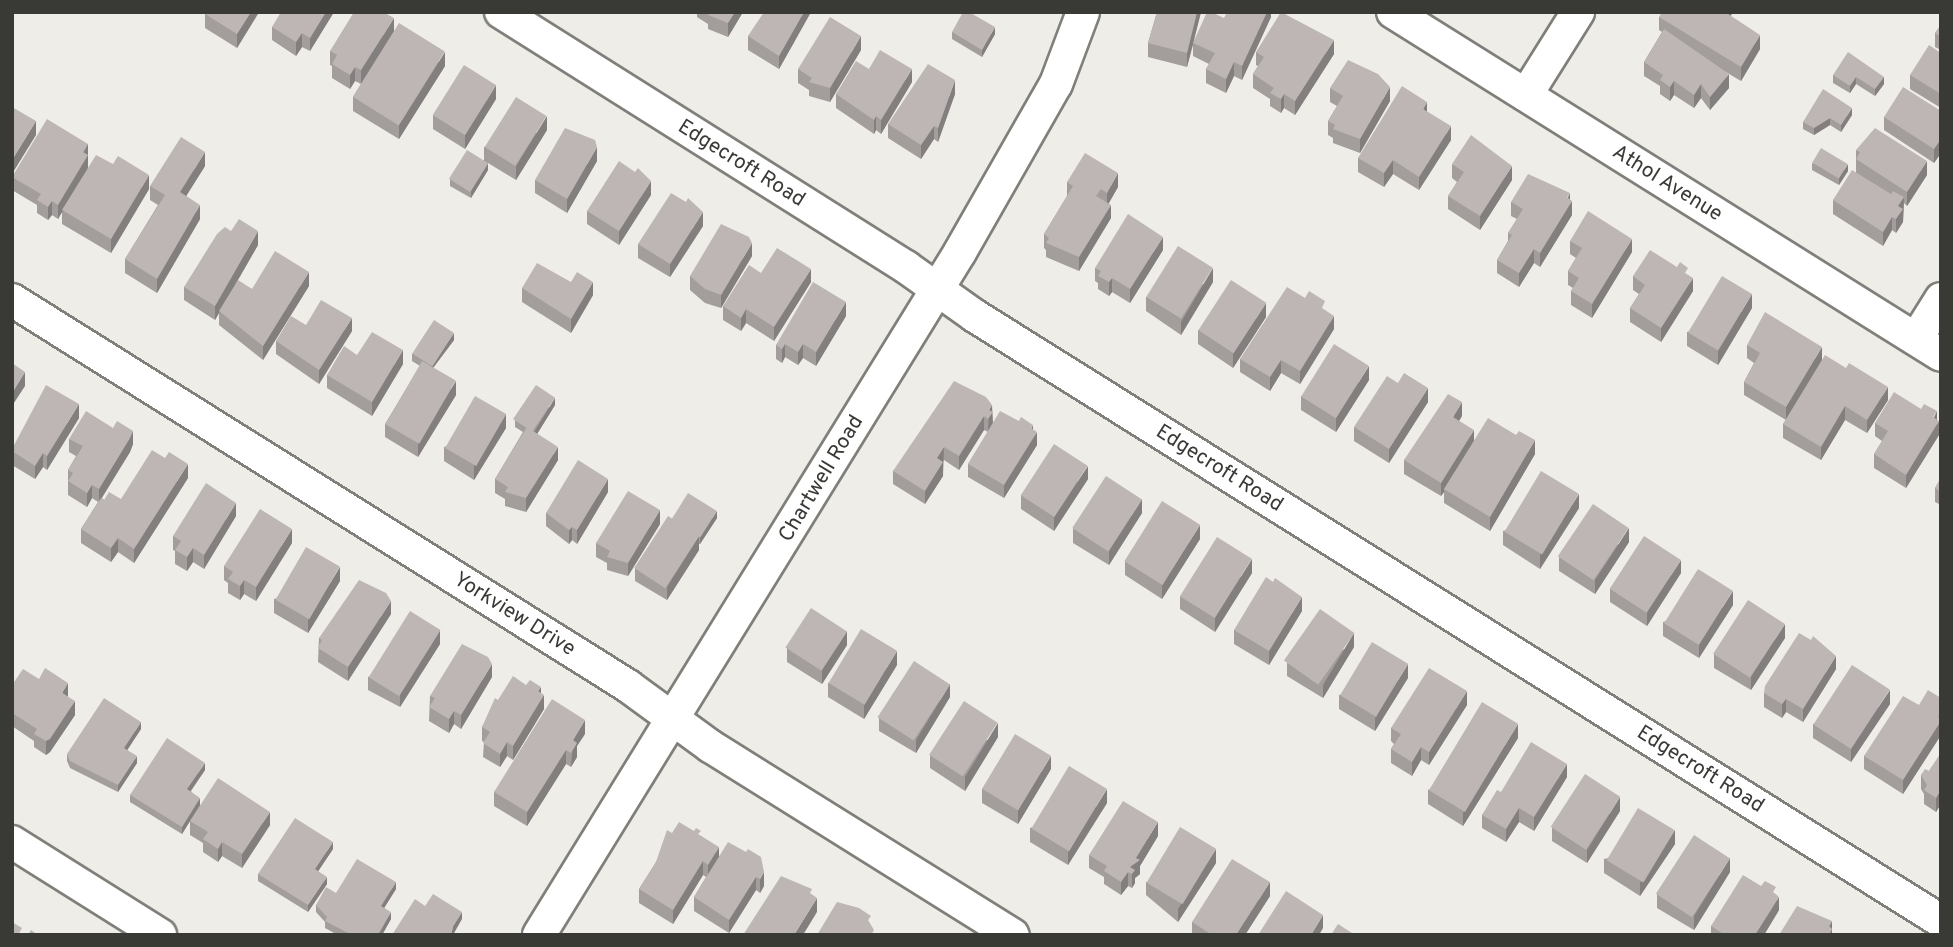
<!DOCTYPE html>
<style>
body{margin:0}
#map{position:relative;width:1953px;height:947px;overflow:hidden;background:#eeede7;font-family:Overpass,sans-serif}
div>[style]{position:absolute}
.roads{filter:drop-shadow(2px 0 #807f79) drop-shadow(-2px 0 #807f79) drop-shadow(0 2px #807f79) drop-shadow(0 -2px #807f79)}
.minor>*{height:32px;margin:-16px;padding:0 16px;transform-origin:16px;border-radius:16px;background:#fff}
.wall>*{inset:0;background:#a39d9c}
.shaded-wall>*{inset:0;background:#847f7f}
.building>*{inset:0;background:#bdb6b5;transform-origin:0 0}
span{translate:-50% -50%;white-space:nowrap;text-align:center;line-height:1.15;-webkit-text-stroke:5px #fff;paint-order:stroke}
.street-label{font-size:21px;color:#393936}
.frame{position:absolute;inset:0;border:14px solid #393936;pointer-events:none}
</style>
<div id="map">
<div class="roads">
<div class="minor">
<i style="left:501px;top:12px;width:479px;rotate:32.2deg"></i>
<i style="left:906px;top:267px;width:85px;rotate:35.4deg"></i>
<i style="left:975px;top:316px;width:1140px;rotate:32.06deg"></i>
<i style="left:1393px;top:12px;width:646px;rotate:32.04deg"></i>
<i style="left:1526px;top:95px;width:98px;rotate:-57.9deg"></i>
<i style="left:12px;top:300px;width:727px;rotate:32.07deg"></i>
<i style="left:628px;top:686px;width:102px;rotate:36.2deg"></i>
<i style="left:710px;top:746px;width:357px;rotate:32deg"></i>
<i style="left:1916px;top:339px;width:47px;rotate:-58deg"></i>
<i style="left:12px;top:842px;width:175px;rotate:32.1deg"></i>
<i style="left:539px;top:935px;width:802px;rotate:-58.35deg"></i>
<i style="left:960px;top:252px;width:193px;rotate:-60.3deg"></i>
<i style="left:1056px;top:84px;width:77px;rotate:-69.4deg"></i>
</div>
</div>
<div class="wall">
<i style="clip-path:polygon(259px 12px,237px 48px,205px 28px,205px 14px)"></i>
<i style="clip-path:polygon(334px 12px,310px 51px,302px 47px,296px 56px,272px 40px,272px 27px)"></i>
<i style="clip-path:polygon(697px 12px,743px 12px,728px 37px,708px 29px,708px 24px,697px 17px)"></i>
<i style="clip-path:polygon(811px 12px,779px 69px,748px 50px,748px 36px)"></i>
<i style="clip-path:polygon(1157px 12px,1201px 12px,1194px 40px,1224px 18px,1271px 12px,1271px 17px,1242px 80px,1234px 76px,1226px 93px,1206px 83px,1206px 69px,1209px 64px,1193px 56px,1193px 45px,1187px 67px,1148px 57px,1148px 43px)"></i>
<i style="clip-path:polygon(1733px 12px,1730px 17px,1760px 49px,1741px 81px,1724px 71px,1729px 88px,1710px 110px,1701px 98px,1694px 108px,1674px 95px,1670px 101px,1660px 94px,1660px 86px,1644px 76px,1644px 62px,1662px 32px,1659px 30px,1659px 17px)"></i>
<i style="clip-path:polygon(1941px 25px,1941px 50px,1935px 47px,1935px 33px)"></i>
<i style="clip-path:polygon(394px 32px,445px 66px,399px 139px,353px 111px,353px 97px,361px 84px,355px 81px,350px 89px,332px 78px,332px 66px,330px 65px,330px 51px)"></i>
<i style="clip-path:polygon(952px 32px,995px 34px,982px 57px,952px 39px)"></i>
<i style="clip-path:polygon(861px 50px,830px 102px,809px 96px,809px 90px,798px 83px,798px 69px)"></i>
<i style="clip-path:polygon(1256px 52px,1334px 54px,1295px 115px,1284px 108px,1281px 113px,1270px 106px,1270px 99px,1253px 88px,1253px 74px,1258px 66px,1256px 65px)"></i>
<i style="clip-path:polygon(1941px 53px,1941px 108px,1910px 89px,1910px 75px)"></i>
<i style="clip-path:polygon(869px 69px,912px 82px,881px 134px,876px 130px,874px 134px,836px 108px,836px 94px)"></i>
<i style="clip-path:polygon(1833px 75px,1884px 77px,1884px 84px,1875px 96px,1856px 84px,1850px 93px,1833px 83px)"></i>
<i style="clip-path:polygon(1330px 88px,1390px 101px,1360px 153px,1333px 143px,1333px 138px,1328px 135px,1328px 121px,1337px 106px,1330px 102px)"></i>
<i style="clip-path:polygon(955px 94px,938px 142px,934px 139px,921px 159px,888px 138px,888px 124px)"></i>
<i style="clip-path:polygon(496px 99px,465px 149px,433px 129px,433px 115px)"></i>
<i style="clip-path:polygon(1941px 111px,1941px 153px,1934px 163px,1884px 130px,1884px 117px)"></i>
<i style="clip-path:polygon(1427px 112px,1451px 140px,1419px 190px,1393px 174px,1384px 187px,1358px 172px,1358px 158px)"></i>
<i style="clip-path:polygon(1852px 115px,1841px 132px,1830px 125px,1814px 135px,1803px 129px,1803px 122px)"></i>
<i style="clip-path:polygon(547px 130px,516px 180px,488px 163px,488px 170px,471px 198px,450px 186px,450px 179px,484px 160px,484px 147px)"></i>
<i style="clip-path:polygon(88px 144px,88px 168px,149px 189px,111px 253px,62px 224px,62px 211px,58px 219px,52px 215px,48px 220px,37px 213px,37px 205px,12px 190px,12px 175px)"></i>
<i style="clip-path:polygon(1856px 150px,1927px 175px,1907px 206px,1904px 203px,1903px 222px,1896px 233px,1892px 230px,1883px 246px,1833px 214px,1833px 200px,1856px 172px)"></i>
<i style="clip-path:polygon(597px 161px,567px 213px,535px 193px,535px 180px)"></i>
<i style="clip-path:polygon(1812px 163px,1848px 171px,1839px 185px,1812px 170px)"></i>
<i style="clip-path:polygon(1452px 164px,1512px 180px,1480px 230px,1448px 209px,1448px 196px,1457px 182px,1452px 178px)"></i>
<i style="clip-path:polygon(205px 166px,186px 196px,200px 219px,157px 293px,125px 273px,125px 259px,158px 205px,150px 200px,150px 186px)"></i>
<i style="clip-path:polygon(1067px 182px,1118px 187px,1109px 203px,1111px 218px,1079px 271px,1046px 257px,1046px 250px,1044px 248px,1044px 234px,1067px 196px)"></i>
<i style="clip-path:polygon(651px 195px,619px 245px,587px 224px,587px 211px)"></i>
<i style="clip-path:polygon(1570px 200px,1572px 215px,1540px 267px,1534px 263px,1519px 287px,1497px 273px,1497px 260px,1508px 241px,1508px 233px,1517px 219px,1511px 216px,1511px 202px)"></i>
<i style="clip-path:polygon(703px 226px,670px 277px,638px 258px,638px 244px)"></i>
<i style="clip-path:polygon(1570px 241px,1632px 252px,1592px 318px,1571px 305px,1571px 291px,1573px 288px,1568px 285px,1568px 271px,1576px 258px,1570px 254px)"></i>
<i style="clip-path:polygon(258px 245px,236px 283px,252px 289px,309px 286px,263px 360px,219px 325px,219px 313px,215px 320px,184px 300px,184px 287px)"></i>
<i style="clip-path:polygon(1163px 250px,1130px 303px,1112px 292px,1109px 296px,1098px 289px,1098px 283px,1095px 281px,1095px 268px)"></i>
<i style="clip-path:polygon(752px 256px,721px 308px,705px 303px,690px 290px,690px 276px)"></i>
<i style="clip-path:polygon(761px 273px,811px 282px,774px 341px,746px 323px,741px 331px,723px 320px,723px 306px)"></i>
<i style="clip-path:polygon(1688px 275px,1693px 291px,1661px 342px,1630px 322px,1630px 308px,1639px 294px,1633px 290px,1633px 276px)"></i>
<i style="clip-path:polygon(571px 282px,593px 295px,571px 333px,522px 302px,522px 288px)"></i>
<i style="clip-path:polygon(1213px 282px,1181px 335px,1146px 311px,1146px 297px)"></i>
<i style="clip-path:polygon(1752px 308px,1718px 365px,1687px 346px,1687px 332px)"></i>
<i style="clip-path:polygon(1325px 310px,1334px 329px,1300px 384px,1281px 373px,1270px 391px,1240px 372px,1240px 359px)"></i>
<i style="clip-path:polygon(846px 316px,816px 366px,803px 358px,798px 365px,785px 357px,782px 363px,776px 359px,776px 345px)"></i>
<i style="clip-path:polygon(1266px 317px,1233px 368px,1198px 344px,1198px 330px)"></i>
<i style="clip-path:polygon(306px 325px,352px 331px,319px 384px,276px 354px,276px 341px)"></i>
<i style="clip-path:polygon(454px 340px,433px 368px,456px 395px,418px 457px,385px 437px,385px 424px,420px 366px,412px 361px,412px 354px)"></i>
<i style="clip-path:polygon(1747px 345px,1822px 360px,1888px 400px,1867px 433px,1845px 420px,1821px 460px,1783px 438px,1783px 424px,1786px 420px,1744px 395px,1744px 382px,1754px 363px,1747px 358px)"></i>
<i style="clip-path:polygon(403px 364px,372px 416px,327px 388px,327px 375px)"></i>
<i style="clip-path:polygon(1369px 380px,1336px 432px,1301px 410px,1301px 396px)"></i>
<i style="clip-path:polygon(1428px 402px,1389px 463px,1354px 441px,1354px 427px)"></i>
<i style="clip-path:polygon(555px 405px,537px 434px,558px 460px,526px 512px,505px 506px,505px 499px,495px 493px,495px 479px,523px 432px,515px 427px,515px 420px)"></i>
<i style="clip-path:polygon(992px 411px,993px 424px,1033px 429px,1037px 445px,1004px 498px,968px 477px,968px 464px,988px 432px,984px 430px,959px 470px,944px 460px,943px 462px,943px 476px,925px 504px,893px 484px,893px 471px)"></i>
<i style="clip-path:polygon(1462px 416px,1459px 421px,1474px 440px,1535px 454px,1490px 531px,1444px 503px,1444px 492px,1441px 496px,1404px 474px,1404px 460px)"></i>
<i style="clip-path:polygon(79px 418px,47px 470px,43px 467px,35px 479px,12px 465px,12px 449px)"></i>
<i style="clip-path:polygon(1937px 420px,1939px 435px,1906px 488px,1874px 468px,1874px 454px,1882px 441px,1875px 436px,1875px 423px)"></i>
<i style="clip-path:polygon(506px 428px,474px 480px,444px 461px,444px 447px)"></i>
<i style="clip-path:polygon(69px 439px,133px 444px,130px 452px,102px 498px,104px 500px,121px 499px,188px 478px,134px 563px,118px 552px,111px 562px,81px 543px,81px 529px,98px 502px,92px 498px,87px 507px,68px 495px,68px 470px,76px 456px,69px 452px)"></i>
<i style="clip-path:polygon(1941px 478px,1941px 505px,1935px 502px,1935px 488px)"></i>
<i style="clip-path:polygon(1088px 479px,1054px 531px,1021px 509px,1021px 495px)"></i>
<i style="clip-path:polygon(608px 492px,577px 544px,572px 540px,569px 544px,546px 526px,546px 513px)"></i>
<i style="clip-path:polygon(1579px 508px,1540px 569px,1503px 545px,1503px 531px)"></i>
<i style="clip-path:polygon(1142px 513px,1109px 565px,1073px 543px,1073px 529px)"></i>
<i style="clip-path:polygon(236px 516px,204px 569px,193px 562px,187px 571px,175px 564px,175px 551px,173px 550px,173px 536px)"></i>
<i style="clip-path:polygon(717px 518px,700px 544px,699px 544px,699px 550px,667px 600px,635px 581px,635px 568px,672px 519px)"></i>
<i style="clip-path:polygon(660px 524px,628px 576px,607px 570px,607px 563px,596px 557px,596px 543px)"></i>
<i style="clip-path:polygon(1200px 539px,1162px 599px,1125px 575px,1125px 562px)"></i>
<i style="clip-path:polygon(1629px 542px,1595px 594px,1559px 571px,1559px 557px)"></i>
<i style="clip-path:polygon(292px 543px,256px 601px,244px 594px,240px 600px,228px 593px,228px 583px,224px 580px,224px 566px)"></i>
<i style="clip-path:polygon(1252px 573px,1215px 632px,1180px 609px,1180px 596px)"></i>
<i style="clip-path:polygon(1681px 573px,1647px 626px,1610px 602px,1610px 589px)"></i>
<i style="clip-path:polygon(340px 581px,308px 633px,274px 613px,274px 599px)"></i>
<i style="clip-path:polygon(1733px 605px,1699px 658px,1663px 636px,1663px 622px)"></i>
<i style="clip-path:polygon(1302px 611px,1269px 665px,1234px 644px,1234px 630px)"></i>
<i style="clip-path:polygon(391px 614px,348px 681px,318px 662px,319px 638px)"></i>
<i style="clip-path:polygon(1785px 638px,1751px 690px,1714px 668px,1714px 654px)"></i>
<i style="clip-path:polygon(440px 644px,400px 707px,368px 690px,368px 677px)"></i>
<i style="clip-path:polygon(847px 645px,822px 684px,787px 662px,787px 648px)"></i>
<i style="clip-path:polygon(1354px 647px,1323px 698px,1287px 676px,1287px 663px)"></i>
<i style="clip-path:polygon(897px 665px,864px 719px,828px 697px,828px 683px)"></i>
<i style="clip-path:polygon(1836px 669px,1803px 722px,1786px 712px,1782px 718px,1764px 707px,1764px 693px)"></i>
<i style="clip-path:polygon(492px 677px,461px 729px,454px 724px,449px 733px,429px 721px,430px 696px)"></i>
<i style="clip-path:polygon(1408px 678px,1375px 731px,1339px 709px,1339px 695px)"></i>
<i style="clip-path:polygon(12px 685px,68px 697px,75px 715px,50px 752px,46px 755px,34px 747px,34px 741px,12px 726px)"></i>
<i style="clip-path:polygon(526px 685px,544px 709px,513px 760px,507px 756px,500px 767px,483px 757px,484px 742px,482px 741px,482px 727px,498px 700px)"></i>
<i style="clip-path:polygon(950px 697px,916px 753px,879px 731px,879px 718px)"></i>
<i style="clip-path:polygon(1941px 698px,1941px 735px,1903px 794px,1864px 769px,1864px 756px,1919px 705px)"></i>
<i style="clip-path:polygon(1890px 704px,1851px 762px,1813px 738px,1813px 724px)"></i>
<i style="clip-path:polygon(1467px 705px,1429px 765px,1421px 760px,1412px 776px,1391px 763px,1391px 749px,1394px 744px,1391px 741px,1391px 728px)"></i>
<i style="clip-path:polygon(141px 729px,127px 750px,137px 763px,118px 792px,70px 768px,67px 761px,67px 754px)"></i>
<i style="clip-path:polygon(585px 734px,577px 746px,577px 757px,571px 767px,566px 764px,527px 826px,494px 806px,494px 792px)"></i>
<i style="clip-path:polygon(998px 737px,965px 791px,930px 768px,930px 755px)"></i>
<i style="clip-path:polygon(1518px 738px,1463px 826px,1428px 804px,1428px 790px)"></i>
<i style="clip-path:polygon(1941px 753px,1941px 808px,1939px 807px,1936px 812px,1924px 804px,1924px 794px,1921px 789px,1921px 775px,1929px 771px)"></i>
<i style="clip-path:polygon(1051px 769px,1018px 824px,982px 803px,982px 789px)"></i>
<i style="clip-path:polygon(205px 770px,191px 791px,200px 805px,270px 825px,242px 868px,222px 856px,218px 862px,203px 852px,203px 843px,190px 835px,190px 821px,182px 834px,130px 802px,130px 795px)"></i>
<i style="clip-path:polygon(1567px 777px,1534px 831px,1519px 822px,1506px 842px,1482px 828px,1482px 815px,1501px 792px)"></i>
<i style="clip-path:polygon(1107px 803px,1068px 865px,1030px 842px,1030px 828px)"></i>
<i style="clip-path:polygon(1620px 811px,1587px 863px,1552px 841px,1552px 828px)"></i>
<i style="clip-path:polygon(672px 833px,701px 836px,719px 856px,746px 852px,764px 886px,760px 893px,756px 890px,729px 933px,694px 911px,694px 897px,706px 877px,703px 875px,673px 924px,639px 903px,639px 889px,656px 862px)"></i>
<i style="clip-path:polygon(1158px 836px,1140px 866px,1140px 874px,1135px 878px,1135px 883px,1132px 888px,1128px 886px,1121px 895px,1104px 884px,1104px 877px,1089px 868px,1089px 855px)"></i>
<i style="clip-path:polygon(1675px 844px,1640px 896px,1604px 873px,1604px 859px)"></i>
<i style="clip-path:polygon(333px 849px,318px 871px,327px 884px,308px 912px,258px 881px,258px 874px)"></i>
<i style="clip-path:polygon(1216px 863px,1178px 922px,1146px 895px,1146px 882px)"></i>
<i style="clip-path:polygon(1730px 872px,1694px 930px,1657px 908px,1657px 894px)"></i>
<i style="clip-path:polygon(396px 889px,384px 908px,391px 919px,382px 935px,338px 935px,325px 928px,325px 922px,316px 912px,316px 905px,336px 893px)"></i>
<i style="clip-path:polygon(1776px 894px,1779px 910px,1764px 935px,1711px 935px,1711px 926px)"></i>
<i style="clip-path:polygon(1270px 896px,1245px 935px,1192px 935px,1192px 922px)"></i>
</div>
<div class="shaded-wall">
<i style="clip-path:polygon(251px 12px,259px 12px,237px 48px,237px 34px)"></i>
<i style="clip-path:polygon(326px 12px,334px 12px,310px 51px,310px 38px)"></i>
<i style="clip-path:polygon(735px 12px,743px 12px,728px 37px,728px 23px)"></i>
<i style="clip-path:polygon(804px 12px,811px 12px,779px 69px,779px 56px)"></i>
<i style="clip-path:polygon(1197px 12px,1201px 12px,1187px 67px,1187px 53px)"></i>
<i style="clip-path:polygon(1267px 12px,1271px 12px,1271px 17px,1242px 80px,1242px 66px)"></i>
<i style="clip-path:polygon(1725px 12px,1733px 12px,1724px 27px)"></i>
<i style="clip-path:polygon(394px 18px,394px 32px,361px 84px,361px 70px)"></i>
<i style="clip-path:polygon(995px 27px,995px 34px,982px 57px,982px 50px)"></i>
<i style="clip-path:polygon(302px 33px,302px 47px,296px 56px,296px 42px)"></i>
<i style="clip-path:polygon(1760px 35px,1760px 49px,1741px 81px,1741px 67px)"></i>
<i style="clip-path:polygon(861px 36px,861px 50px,830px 102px,830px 88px)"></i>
<i style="clip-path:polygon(1334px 40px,1334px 54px,1295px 115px,1295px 101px)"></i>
<i style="clip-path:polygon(445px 52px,445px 66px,399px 139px,399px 125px)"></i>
<i style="clip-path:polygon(1234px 62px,1234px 76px,1226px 93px,1226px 79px)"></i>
<i style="clip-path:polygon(355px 67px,355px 81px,350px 89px,350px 75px)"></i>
<i style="clip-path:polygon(912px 69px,912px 82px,881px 134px,881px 120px)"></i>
<i style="clip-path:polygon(1729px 74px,1729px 88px,1710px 110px,1710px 97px)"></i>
<i style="clip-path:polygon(1856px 77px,1856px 84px,1850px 93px,1850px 86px)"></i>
<i style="clip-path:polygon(1884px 77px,1884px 84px,1875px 96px,1875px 89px)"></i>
<i style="clip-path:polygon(955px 80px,955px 94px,938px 142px,938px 128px)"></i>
<i style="clip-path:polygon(1674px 81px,1674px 95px,1670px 101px,1670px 87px)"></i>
<i style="clip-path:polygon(1701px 84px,1701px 98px,1694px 108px,1694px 95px)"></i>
<i style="clip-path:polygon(496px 85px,496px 99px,465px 149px,465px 135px)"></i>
<i style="clip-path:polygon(1390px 87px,1390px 101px,1360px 153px,1360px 139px)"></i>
<i style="clip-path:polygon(1284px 94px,1284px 108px,1281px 113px,1281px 99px)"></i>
<i style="clip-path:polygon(1427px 102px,1427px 115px,1423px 109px)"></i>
<i style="clip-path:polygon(1852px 108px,1852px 115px,1841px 132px,1841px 125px)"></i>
<i style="clip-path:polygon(547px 116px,547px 130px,516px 180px,516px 166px)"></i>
<i style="clip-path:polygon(876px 116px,876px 130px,874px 134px,874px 120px)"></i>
<i style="clip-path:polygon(1830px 118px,1830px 125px,1814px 135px,1814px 128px)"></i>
<i style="clip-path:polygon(36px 121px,36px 135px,12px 174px,12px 160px)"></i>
<i style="clip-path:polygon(934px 126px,934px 139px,921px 159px,921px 145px)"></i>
<i style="clip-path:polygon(1451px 126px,1451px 140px,1419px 190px,1419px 177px)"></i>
<i style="clip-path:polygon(1941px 139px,1941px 153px,1934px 163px,1934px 149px)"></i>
<i style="clip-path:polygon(88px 144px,88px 169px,58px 219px,58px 205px)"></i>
<i style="clip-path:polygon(597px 147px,597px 161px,567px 213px,567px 199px)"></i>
<i style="clip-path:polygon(205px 152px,205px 166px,180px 206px,180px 192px)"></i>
<i style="clip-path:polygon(1393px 160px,1393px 174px,1384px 187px,1384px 173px)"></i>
<i style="clip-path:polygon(1927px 161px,1927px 175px,1907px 206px,1907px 192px)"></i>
<i style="clip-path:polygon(488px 163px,488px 170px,471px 198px,471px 191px)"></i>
<i style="clip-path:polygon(1848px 164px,1848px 171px,1839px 185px,1839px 178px)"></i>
<i style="clip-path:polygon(1512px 166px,1512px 180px,1480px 230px,1480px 216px)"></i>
<i style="clip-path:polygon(1118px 173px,1118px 187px,1107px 206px,1107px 193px)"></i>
<i style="clip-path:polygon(149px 175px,149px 189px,111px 253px,111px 239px)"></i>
<i style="clip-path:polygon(651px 181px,651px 195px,619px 245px,619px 231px)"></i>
<i style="clip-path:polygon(1570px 193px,1570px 204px,1572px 201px,1572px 215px,1540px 267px,1540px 253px)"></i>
<i style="clip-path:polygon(1904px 197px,1903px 222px,1896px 233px,1896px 219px,1898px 206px)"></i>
<i style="clip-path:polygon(52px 201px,52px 215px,48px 220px,48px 207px)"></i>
<i style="clip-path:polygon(200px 205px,200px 219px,157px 293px,157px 279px)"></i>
<i style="clip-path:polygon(1111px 205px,1111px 218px,1079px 271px,1079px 257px)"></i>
<i style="clip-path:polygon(703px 212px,703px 226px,670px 277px,670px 264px)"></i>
<i style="clip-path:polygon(1892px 217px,1892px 230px,1883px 246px,1883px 232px)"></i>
<i style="clip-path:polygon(258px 231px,258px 245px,215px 320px,215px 306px)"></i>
<i style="clip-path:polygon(1163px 237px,1163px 250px,1130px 303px,1130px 289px)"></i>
<i style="clip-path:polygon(1632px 239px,1632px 252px,1592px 318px,1592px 304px)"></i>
<i style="clip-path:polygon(752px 243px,752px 256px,721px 308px,721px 295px)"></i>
<i style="clip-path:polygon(1534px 249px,1534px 263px,1519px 287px,1519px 273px)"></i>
<i style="clip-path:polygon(1213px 268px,1213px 282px,1181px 335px,1181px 322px)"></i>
<i style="clip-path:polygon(811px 269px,811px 282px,774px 341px,774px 327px)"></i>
<i style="clip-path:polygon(309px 272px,309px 286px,263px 360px,263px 346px)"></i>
<i style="clip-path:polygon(1112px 278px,1112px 292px,1109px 296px,1109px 282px)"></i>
<i style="clip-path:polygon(1693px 278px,1693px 291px,1661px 342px,1661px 328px)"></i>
<i style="clip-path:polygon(593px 282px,593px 295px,571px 333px,571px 319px)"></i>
<i style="clip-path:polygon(1752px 294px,1752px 308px,1718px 365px,1718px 351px)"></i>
<i style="clip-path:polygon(846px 302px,846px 316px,816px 366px,816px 352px)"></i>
<i style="clip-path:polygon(1266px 303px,1266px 317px,1233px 368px,1233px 354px)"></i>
<i style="clip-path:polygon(746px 309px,746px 323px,741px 331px,741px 318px)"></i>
<i style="clip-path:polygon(1334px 316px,1334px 329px,1300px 384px,1300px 371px)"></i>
<i style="clip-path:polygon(352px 318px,352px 331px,319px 384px,319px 370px)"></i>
<i style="clip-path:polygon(454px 333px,454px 340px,430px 372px,430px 365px)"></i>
<i style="clip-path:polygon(785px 344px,785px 357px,782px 363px,782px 349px)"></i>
<i style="clip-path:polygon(803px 344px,803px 358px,798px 365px,798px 352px)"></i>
<i style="clip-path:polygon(1822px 347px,1822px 361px,1786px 421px,1786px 407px)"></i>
<i style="clip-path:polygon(403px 350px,403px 364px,372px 416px,372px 402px)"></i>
<i style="clip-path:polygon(1281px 360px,1281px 373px,1270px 391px,1270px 377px)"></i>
<i style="clip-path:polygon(1369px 366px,1369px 380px,1336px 432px,1336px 418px)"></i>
<i style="clip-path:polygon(25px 372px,25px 386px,12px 406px,12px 393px)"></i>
<i style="clip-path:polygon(456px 381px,456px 395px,418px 457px,418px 443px)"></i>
<i style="clip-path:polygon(1888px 387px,1888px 400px,1867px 433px,1867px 420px)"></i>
<i style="clip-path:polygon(1428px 388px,1428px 402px,1389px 463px,1389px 449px)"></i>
<i style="clip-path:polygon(555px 398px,555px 405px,534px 439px,534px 432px)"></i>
<i style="clip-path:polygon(1462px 402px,1462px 416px,1453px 431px,1453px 417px)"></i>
<i style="clip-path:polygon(79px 404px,79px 418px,47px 470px,47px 456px)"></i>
<i style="clip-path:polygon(992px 405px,993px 425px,988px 432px,989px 410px)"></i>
<i style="clip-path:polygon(1845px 406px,1845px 420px,1821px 460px,1821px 447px)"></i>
<i style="clip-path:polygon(1937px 411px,1937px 425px,1939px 421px,1939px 435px,1906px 488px,1906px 475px)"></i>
<i style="clip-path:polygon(506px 414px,506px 428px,474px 480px,474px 466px)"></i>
<i style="clip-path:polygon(984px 416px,984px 430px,959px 470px,959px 456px)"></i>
<i style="clip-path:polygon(1033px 425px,1033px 438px,1037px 432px,1037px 445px,1004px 498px,1004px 485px)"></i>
<i style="clip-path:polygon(1474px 430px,1474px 443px,1444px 489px,1444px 492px,1441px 496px,1441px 483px)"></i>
<i style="clip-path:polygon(133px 431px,133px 444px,130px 452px,99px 502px,99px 489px)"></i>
<i style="clip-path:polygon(1535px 440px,1535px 454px,1490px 531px,1490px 517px)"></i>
<i style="clip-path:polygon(558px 447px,558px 460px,526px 512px,526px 498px)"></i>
<i style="clip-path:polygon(944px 447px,943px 476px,925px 504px,925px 491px,937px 458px)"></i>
<i style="clip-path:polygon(43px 453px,43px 467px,35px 479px,35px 466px)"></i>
<i style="clip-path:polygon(188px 464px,188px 478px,134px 563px,134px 549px)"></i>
<i style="clip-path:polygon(1088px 466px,1088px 479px,1054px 531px,1054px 517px)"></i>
<i style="clip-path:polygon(608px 479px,608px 492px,577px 544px,577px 530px)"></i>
<i style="clip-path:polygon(92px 485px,92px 498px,87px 507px,87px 493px)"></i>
<i style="clip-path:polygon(1579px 494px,1579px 508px,1540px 569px,1540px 555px)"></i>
<i style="clip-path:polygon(1142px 499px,1142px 513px,1109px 565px,1109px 551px)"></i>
<i style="clip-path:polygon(236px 503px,236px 516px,204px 569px,204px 555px)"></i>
<i style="clip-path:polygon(660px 510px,660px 524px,628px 576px,628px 563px)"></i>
<i style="clip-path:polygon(717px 511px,717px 518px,700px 544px,700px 537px)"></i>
<i style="clip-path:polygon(1200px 525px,1200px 539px,1162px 599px,1162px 585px)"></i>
<i style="clip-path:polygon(572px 527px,572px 540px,569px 544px,569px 530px)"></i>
<i style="clip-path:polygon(1629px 528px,1629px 542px,1595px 594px,1595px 580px)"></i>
<i style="clip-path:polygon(292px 529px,292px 543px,256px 601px,256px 587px)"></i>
<i style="clip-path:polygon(699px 536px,699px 550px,667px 600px,667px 587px)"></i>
<i style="clip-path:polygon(118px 538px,118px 552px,111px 562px,111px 548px)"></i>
<i style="clip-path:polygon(193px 548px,193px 562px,187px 571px,187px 557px)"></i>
<i style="clip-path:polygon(1252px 559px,1252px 573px,1215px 632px,1215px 618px)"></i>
<i style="clip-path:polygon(1681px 560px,1681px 573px,1647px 626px,1647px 612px)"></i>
<i style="clip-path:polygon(340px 567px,340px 581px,308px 633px,308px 620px)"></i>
<i style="clip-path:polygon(244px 580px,244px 594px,240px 600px,240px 586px)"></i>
<i style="clip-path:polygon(1733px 591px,1733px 605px,1699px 658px,1699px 644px)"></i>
<i style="clip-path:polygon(1302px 597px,1302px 611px,1269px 665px,1269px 651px)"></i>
<i style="clip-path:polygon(391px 601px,391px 614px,348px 681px,348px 667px)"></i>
<i style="clip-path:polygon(1785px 624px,1785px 638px,1751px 690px,1751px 676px)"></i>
<i style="clip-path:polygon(440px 630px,440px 644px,400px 707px,400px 693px)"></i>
<i style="clip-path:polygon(847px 631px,847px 645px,822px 684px,822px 670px)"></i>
<i style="clip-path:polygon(1354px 633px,1354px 647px,1323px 698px,1323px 685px)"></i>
<i style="clip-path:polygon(897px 651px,897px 665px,864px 719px,864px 705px)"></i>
<i style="clip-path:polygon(1836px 656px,1836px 669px,1803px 722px,1803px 709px)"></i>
<i style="clip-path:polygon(492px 664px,492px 677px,461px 729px,461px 715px)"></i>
<i style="clip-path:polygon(1408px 664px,1408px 678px,1375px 731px,1375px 718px)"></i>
<i style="clip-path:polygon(68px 683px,68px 697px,62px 693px)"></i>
<i style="clip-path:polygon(950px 684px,950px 697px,916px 753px,916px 740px)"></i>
<i style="clip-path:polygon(541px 687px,541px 699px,544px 695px,544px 709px,513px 760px,513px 746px,538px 691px)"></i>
<i style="clip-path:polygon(1890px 690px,1890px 704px,1851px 762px,1851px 748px)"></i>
<i style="clip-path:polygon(1467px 691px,1467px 705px,1429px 765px,1429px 752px)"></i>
<i style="clip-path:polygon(1786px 699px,1786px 712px,1782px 718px,1782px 704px)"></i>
<i style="clip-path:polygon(75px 701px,75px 715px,50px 752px,46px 755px,46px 741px)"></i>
<i style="clip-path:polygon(454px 711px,454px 724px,449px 733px,449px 719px)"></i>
<i style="clip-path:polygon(1941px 713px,1941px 735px,1903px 794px,1903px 780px)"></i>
<i style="clip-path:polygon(585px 720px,585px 734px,577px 746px,577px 757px,571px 767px,573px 740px)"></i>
<i style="clip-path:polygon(141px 722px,141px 729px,124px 755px,124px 748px)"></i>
<i style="clip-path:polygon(998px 723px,998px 737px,965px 791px,965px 777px)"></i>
<i style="clip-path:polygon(1518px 724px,1518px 738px,1463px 826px,1463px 813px)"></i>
<i style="clip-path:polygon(507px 742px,507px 756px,500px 767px,500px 754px)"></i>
<i style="clip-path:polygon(1421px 747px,1421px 760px,1412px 776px,1412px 762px)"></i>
<i style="clip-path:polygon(566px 750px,566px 764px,527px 826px,527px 812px)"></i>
<i style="clip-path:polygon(137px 756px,137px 763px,118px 792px,118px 785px)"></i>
<i style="clip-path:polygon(1051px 756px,1051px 769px,1018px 824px,1018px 810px)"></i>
<i style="clip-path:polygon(205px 763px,205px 770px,187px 796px,187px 789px)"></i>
<i style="clip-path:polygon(1567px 764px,1567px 777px,1534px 831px,1534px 817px)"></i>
<i style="clip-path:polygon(1107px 789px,1107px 803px,1068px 865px,1068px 852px)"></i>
<i style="clip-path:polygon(1939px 793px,1939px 807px,1936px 812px,1936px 798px)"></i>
<i style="clip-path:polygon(1620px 797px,1620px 811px,1587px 863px,1587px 850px)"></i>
<i style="clip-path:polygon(200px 798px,200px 805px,182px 834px,182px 827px)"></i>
<i style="clip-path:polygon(1519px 808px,1519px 822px,1506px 842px,1506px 829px)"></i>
<i style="clip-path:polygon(270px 812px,270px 825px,242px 868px,242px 854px)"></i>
<i style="clip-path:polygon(1158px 822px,1158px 836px,1140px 866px,1140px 874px,1135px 878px,1135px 883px,1132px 888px,1132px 874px,1130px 867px)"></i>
<i style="clip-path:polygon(1675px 830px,1675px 844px,1640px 896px,1640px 883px)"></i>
<i style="clip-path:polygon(222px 842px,222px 856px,218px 862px,218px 849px)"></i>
<i style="clip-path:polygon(333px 842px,333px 849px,315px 876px,315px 869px)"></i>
<i style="clip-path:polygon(719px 847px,719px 861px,708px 879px,708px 865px)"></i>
<i style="clip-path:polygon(1216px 849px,1216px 863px,1178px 922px,1178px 909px)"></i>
<i style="clip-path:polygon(1730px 858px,1730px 872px,1694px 930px,1694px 916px)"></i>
<i style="clip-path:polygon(703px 861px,703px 875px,673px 924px,673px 910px)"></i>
<i style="clip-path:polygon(764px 872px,764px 886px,760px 893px,760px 879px)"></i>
<i style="clip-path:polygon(1128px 872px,1128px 886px,1121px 895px,1121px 882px)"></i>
<i style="clip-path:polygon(327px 877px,327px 884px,308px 912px,308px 905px)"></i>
<i style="clip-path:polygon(756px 877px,756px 890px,729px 933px,729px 920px)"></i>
<i style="clip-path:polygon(396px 882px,396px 889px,381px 913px,381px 906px)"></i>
<i style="clip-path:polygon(1270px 882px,1270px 896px,1245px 935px,1236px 935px)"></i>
<i style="clip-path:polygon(1779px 897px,1779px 910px,1764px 935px,1755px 935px)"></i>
<i style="clip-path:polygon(817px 898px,817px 912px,803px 935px,794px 935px)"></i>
<i style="clip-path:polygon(391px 912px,391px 919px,382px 935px,378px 935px)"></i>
<i style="clip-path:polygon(462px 912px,462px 919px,453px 935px,451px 935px,453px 926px)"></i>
<i style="clip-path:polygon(1323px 915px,1323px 928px,1319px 935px,1311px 935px)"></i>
<i style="clip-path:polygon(1832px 921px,1832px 935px,1829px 935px,1829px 926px)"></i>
</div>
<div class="building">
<i style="clip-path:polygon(206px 12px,251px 12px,237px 34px,205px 14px)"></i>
<i style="clip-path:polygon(281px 12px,326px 12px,310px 38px,302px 33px,296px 42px,272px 27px)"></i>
<i style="clip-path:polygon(354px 12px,383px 12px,394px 18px,361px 70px,355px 67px,350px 75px,332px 64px,337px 55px,330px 51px)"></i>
<i style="clip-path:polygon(710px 12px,735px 12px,728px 23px,708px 15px)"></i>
<i style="clip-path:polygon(764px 12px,804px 12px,779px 56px,748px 36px)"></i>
<i style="clip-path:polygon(963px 12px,969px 12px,995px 27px,982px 50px,952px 32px)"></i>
<i style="clip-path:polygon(1157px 12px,1197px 12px,1187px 53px,1148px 43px)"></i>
<i style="clip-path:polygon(1207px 12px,1211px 12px,1224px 18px,1227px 12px,1267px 12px,1242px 66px,1234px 62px,1226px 79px,1206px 69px,1215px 53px,1193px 43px)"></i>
<i style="clip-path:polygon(1281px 12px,1334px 40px,1295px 101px,1284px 94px,1281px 99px,1270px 93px,1274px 88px,1253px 74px,1264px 57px,1256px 52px)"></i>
<i style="clip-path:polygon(1662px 12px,1725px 12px,1760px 35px,1741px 67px,1659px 17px)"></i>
<i style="clip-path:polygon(830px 17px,861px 36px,830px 88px,809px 82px,812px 78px,798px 69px)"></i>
<i style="left:399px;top:23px;width:54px;height:87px;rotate:32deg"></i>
<i style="clip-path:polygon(1941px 25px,1941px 37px,1935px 33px)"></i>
<i style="clip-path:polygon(1664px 29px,1729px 74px,1710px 97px,1701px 84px,1694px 95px,1674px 81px,1670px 87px,1660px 80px,1663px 75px,1644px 62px)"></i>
<i style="clip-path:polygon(1929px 45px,1941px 53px,1941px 94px,1910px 75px)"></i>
<i style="clip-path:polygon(880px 50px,912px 69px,881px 120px,876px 116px,874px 120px,836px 94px,856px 61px,869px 69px)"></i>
<i style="clip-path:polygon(1848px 52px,1884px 77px,1875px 89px,1856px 77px,1850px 86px,1833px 75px)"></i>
<i style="clip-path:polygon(1348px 60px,1378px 74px,1390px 87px,1360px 139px,1333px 129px,1335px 125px,1328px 121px,1343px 96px,1330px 88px)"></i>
<i style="clip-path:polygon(928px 64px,955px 80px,938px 128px,934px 126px,921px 145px,888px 124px)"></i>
<i style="left:464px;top:65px;width:38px;height:59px;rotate:32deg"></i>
<i style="clip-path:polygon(1402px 86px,1427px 102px,1423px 109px,1451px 126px,1419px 177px,1393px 160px,1384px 173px,1358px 158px)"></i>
<i style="clip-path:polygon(1903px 87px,1941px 111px,1941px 139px,1934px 149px,1884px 117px)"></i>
<i style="clip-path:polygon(1823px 89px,1852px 108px,1841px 125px,1830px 118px,1814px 128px,1803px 122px)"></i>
<i style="left:516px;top:97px;width:36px;height:59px;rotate:32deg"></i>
<i style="clip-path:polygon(12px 107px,36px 121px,12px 160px)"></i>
<i style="clip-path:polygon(47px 119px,88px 144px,83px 152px,88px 155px,58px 205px,52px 201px,48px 207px,37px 200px,41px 194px,12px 177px)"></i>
<i style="clip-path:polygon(565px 128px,595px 140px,597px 147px,567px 199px,535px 180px)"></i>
<i style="clip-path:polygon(1875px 128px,1927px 161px,1907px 192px,1856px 159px,1860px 152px,1856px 150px)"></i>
<i style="clip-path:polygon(1471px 135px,1512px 166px,1480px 216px,1448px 196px,1464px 172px,1452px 164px)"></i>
<i style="clip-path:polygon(181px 137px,205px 152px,180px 192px,200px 205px,157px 279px,125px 259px,165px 195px,150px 186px)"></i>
<i style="left:1821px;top:148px;width:31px;height:17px;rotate:31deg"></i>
<i style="left:467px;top:150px;width:25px;height:34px;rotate:32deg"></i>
<i style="clip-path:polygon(1085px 153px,1118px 173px,1107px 193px,1101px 189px,1096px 196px,1111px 205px,1079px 257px,1046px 243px,1049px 238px,1044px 234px,1073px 186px,1067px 182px)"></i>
<i style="clip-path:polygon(96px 155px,113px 164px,118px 156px,149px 175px,111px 239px,62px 210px)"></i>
<i style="clip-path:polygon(619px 161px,635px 172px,638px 168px,651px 181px,619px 231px,587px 211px)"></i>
<i style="clip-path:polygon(1852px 170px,1891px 194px,1893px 191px,1904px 197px,1898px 206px,1903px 209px,1896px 219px,1892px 217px,1883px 232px,1833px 200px)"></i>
<i style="clip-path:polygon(1528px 174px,1570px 193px,1567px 197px,1572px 201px,1540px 253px,1534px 249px,1519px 273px,1497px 260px,1512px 235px,1508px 233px,1523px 209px,1511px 202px)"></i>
<i style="clip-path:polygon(671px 193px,686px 202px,688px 198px,703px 212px,670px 264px,638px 244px)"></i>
<i style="clip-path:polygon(1588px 211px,1632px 239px,1592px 304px,1571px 291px,1579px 278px,1568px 271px,1582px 248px,1570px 241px)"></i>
<i style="clip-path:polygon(1128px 214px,1163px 237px,1130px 289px,1112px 278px,1109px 282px,1098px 276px,1101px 271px,1095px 268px)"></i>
<i style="clip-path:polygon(239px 219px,258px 231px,215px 306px,184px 287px,217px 234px,225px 227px,231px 231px)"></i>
<i style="clip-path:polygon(721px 224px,749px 237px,752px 243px,721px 295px,705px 289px,690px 276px)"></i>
<i style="left:1178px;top:246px;width:41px;height:60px;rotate:32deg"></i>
<i style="clip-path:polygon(777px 248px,811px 269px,774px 327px,746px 309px,741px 318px,723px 306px,749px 265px,761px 273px)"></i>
<i style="clip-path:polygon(1650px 250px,1677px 267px,1680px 262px,1688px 268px,1685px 273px,1693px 278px,1661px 328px,1630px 308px,1645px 285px,1633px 276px)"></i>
<i style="clip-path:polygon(275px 251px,309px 272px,263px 346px,219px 311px,238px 280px,252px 289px)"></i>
<i style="clip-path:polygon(537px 263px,571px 282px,577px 272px,593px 282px,571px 319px,522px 288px)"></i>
<i style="left:1722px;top:276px;width:35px;height:66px;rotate:31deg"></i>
<i style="left:1231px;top:280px;width:42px;height:60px;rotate:33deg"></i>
<i style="clip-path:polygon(813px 282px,846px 302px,816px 352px,803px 344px,798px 352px,785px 344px,782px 349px,776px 345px)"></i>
<i style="clip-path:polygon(1287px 287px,1305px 298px,1309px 291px,1325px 301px,1322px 308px,1334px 316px,1300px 371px,1281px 360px,1270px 377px,1240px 359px)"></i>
<i style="clip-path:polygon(321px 300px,352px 318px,319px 370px,276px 341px,291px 316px,306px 325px)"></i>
<i style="clip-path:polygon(1765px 312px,1822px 347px,1786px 407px,1744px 382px,1760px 353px,1747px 345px)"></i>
<i style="left:434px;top:320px;width:24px;height:40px;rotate:33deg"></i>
<i style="clip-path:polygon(372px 332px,403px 350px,372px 402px,327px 375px,344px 346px,357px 355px)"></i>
<i style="left:1334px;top:344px;width:41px;height:62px;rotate:32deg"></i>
<i style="clip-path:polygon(1825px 355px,1846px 368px,1849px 363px,1888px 387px,1867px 420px,1845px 406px,1821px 447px,1783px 424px)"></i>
<i style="left:422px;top:361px;width:39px;height:73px;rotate:30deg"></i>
<i style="clip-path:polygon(12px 363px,25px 372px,12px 393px)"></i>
<i style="clip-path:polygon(1404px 373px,1428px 388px,1389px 449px,1354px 427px,1387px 376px,1398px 383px)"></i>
<i style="clip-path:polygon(954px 381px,986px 397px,992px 405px,989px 410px,993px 412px,988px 419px,984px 416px,959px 456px,944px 447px,937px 458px,943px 462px,925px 491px,893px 471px)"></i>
<i style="clip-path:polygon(46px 385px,79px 404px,47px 456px,43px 453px,35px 466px,12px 451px,12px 449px)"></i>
<i style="left:536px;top:385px;width:23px;height:41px;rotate:34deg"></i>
<i style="clip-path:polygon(1894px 392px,1921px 409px,1924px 404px,1937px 411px,1933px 417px,1939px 421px,1906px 475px,1874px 454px,1888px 431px,1875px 423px)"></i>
<i style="clip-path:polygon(1448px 394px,1462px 402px,1453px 417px,1474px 430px,1441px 483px,1404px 460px)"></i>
<i style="left:475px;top:396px;width:36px;height:60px;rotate:30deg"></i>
<i style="clip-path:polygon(86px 411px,113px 428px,117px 421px,133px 431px,130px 438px,99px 489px,92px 485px,87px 493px,68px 481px,73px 473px,68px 470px,83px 446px,69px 439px)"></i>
<i style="clip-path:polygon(1000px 411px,1019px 421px,1021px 417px,1033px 425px,1031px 428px,1037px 432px,1004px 485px,968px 464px)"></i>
<i style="clip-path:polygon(1488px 418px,1516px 435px,1519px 431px,1535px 440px,1490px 517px,1444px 489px)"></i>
<i style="clip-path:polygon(527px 427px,558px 447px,526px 498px,505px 492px,508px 487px,495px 479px)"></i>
<i style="left:1054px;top:444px;width:40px;height:61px;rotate:33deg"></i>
<i style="clip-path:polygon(152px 450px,165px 458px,169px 452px,188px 464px,134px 549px,118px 538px,111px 548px,81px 529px,101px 498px,104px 500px,109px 492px,121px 499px)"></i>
<i style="clip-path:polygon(578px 460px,608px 479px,577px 530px,572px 527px,569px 530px,546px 513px)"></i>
<i style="left:1541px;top:471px;width:44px;height:71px;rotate:31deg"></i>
<i style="left:1106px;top:476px;width:43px;height:62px;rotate:33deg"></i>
<i style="clip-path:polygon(1941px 478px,1941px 492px,1935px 488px)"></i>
<i style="clip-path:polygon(206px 483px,236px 503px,204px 555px,193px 548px,187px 557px,175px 550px,181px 541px,173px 536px)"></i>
<i style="clip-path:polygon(628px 491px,660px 510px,628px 563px,607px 557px,610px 551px,596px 543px)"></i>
<i style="left:688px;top:493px;width:34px;height:31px;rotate:32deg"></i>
<i style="left:1162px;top:501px;width:45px;height:71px;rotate:32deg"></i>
<i style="left:1593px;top:504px;width:43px;height:63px;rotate:34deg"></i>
<i style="clip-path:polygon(260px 509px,292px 529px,256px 587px,244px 580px,240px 586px,228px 579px,233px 572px,224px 566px)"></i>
<i style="left:668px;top:516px;width:37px;height:62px;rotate:33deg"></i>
<i style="left:1644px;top:536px;width:44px;height:63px;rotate:33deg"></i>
<i style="left:1217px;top:537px;width:41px;height:70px;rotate:32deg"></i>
<i style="left:306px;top:547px;width:39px;height:61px;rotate:30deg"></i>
<i style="left:1698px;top:569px;width:41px;height:64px;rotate:32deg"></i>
<i style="clip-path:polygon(1266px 577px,1273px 582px,1275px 578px,1302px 597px,1269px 651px,1234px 630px)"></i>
<i style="clip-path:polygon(359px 580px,386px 593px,391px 601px,348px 667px,318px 648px,322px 640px,319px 638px)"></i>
<i style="left:1748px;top:600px;width:44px;height:64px;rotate:33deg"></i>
<i style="left:811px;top:608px;width:43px;height:47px;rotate:33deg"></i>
<i style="left:1320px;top:609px;width:42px;height:63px;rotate:35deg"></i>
<i style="left:410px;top:611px;width:36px;height:78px;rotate:32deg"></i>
<i style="left:861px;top:629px;width:42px;height:63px;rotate:31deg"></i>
<i style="clip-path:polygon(1799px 633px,1811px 640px,1813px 636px,1836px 656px,1803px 709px,1786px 699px,1782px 704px,1764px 693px,1765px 686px)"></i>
<i style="left:1372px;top:642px;width:42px;height:62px;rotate:31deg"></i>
<i style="clip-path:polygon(462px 644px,488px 657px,492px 664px,461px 715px,454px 711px,449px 719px,429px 707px,435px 698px,430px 696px)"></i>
<i style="left:914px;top:661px;width:43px;height:67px;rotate:33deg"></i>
<i style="left:1852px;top:665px;width:45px;height:71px;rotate:33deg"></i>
<i style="clip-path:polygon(45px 668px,68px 683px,62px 693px,75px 701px,50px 739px,46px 741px,34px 734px,37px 729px,12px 713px,12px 685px,23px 669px,39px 679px)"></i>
<i style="clip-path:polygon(1429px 668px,1467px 691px,1429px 752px,1421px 747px,1412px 762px,1391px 749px,1401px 734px,1391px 728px)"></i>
<i style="clip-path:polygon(513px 676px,526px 685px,530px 680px,541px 687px,538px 691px,544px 695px,513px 746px,507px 742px,500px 754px,483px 743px,490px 732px,482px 727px,495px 698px,498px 700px)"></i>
<i style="clip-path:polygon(1928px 690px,1941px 698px,1941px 713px,1938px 717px,1941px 719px,1941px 721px,1903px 780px,1864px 756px,1903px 696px,1919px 705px)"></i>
<i style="clip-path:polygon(104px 698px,141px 722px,124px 748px,137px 756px,118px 785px,70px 761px,67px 754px)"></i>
<i style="clip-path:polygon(552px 699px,585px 720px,573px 740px,577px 743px,571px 753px,566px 750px,527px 812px,494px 792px)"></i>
<i style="left:964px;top:701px;width:40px;height:64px;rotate:33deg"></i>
<i style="left:1482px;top:702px;width:42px;height:103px;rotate:31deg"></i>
<i style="left:1015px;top:734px;width:42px;height:64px;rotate:31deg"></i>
<i style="clip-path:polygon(167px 738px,205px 763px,187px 789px,200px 798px,182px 827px,130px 795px)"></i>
<i style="clip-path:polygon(1531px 742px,1567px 764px,1534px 817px,1519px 808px,1506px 829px,1482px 815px,1497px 790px,1501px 792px)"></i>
<i style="clip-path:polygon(1941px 753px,1941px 794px,1939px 793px,1936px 798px,1924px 790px,1927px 785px,1921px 775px,1925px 769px,1929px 771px)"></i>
<i style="left:1069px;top:766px;width:44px;height:73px;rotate:31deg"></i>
<i style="left:1585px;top:774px;width:42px;height:63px;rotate:33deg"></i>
<i style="clip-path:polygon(218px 778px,270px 812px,242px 854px,222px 842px,218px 849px,203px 839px,208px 832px,190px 821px)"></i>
<i style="clip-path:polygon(1123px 801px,1158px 822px,1136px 858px,1140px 860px,1130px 867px,1135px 870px,1132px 874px,1128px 872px,1121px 882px,1104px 871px,1107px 866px,1089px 855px)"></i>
<i style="left:1638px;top:808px;width:43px;height:61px;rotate:31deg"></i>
<i style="clip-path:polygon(295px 818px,333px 842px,315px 869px,327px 877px,308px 905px,258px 874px)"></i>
<i style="clip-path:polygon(679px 822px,694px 831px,696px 828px,701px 831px,698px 834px,719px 847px,708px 865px,703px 861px,673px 910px,639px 889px,656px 862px,667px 830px,672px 833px)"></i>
<i style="left:1180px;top:827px;width:42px;height:65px;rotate:31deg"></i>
<i style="left:1694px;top:835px;width:43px;height:70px;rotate:33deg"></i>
<i style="clip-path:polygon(728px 842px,746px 852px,748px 849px,761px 857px,764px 872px,760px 879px,756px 877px,729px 920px,694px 897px)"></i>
<i style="clip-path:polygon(357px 859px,396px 882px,381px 906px,391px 912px,378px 935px,352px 935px,325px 921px,327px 917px,316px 905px,326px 887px,336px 893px)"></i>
<i style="clip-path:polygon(1232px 859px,1270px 882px,1236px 935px,1212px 935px,1192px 922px)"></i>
<i style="clip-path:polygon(1743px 875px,1761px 886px,1765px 881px,1776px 887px,1773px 892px,1779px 897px,1755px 935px,1725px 935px,1711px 926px)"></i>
<i style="clip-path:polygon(781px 876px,812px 889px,810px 893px,817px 898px,794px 935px,743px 935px)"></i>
<i style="clip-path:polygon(1286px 891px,1323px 915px,1311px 935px,1258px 935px)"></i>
<i style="clip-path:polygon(433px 894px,462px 912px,453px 926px,451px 935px,392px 935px,415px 899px,425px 906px)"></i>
<i style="clip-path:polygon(837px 902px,859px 908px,871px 916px,868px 920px,874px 930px,871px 935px,817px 935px)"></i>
<i style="clip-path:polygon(1797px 906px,1832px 921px,1829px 926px,1832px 929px,1829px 935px,1779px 935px)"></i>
<i style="clip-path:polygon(12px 922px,22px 928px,18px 935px,12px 935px)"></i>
<i style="clip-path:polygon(1338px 924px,1355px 935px,1331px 935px)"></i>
<i style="clip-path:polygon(31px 930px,38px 935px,28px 935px)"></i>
</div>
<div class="street-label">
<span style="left:741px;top:164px;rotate:32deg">Edgecroft Road</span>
<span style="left:1667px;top:184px;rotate:32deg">Athol Avenue</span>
<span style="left:1219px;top:469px;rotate:32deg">Edgecroft Road</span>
<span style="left:822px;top:479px;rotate:-59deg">Chartwell Road</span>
<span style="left:514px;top:615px;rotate:32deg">Yorkview Drive</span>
<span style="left:1700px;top:770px;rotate:32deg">Edgecroft Road</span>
</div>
<div class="frame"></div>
</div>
